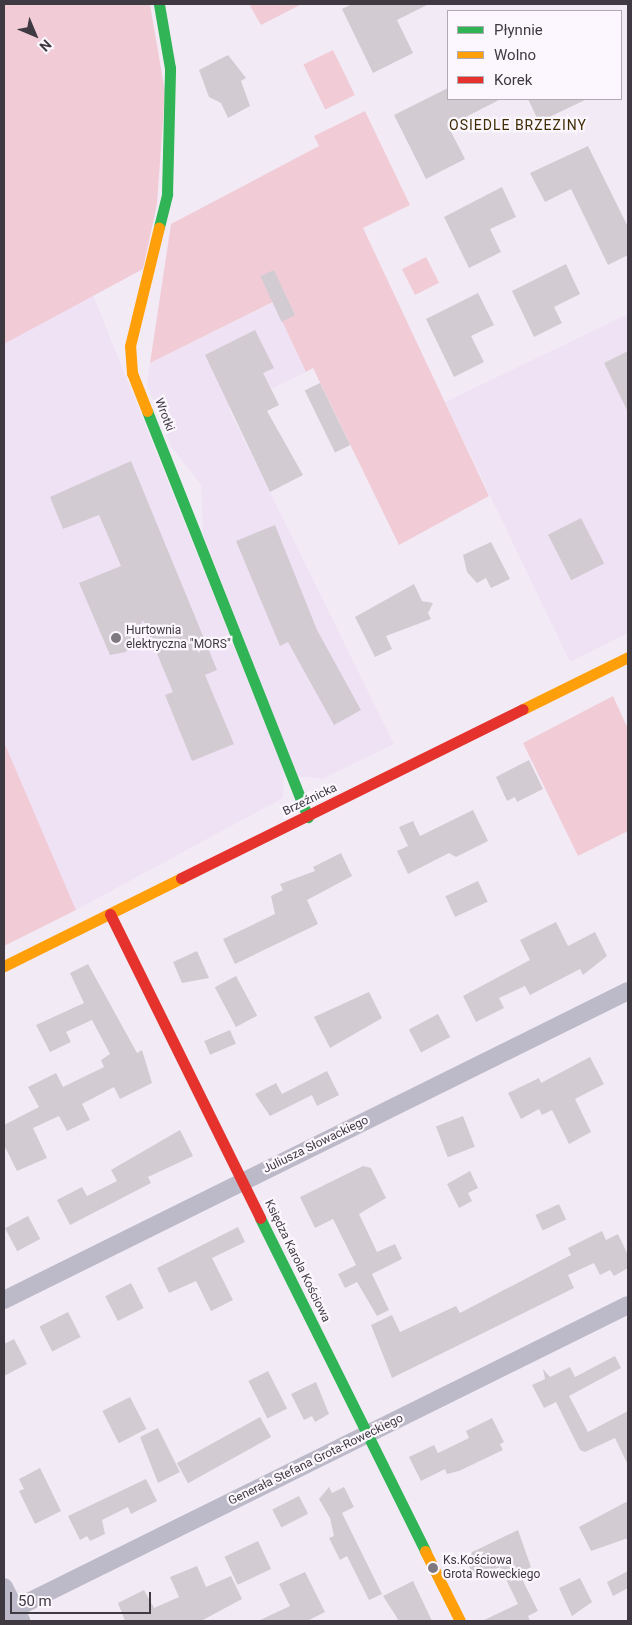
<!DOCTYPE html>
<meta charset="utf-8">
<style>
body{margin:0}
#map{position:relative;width:632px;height:1625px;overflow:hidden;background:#f2ebf5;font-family:Roboto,sans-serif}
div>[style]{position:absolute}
.built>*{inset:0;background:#efe2f4}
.green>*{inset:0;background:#f1ccd7;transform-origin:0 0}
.building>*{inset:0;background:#d2cbd2;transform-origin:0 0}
.street>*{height:18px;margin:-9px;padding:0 9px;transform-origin:9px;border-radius:9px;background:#bcb9c8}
.fast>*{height:11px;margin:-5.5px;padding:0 5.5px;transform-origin:5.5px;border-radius:5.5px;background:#30b455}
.slow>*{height:11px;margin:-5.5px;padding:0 5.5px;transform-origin:5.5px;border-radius:5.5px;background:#ff9f0a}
.jam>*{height:11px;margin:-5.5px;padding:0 5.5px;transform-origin:5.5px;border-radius:5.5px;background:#e5322d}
.dots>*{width:14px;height:14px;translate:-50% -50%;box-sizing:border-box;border:2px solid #fcf7fe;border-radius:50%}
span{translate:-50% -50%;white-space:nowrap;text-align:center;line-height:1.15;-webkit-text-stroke:4.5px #fcf7fe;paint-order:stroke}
.street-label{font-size:12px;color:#3f3a41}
.poi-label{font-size:12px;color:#3f3a41}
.left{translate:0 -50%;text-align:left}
.neighbourhood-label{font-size:14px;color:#3f2c04;letter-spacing:1px}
.frame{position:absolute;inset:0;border:5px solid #3f3a41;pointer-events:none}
.legend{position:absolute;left:447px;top:10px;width:175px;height:90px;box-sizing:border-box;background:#fcf7fe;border:1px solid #b0abb2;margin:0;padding:6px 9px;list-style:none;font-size:15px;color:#3f3a41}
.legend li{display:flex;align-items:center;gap:10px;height:25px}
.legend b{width:25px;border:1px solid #b0abb2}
.north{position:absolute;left:10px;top:10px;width:50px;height:50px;-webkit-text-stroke:4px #fcf7fe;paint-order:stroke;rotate:135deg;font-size:14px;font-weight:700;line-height:20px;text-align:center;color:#3f3a41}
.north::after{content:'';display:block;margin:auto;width:18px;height:22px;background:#3f3a41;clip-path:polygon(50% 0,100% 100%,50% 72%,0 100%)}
.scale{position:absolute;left:10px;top:1592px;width:141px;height:22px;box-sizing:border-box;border:2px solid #3f3a41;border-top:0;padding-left:6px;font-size:15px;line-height:18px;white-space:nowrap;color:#3f3a41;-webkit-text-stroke:4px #fcf7fe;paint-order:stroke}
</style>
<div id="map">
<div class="built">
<i style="clip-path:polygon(274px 270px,295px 315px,282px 321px,306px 372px,229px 409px,394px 744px,322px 779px,297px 776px,203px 534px,201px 485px,170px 445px,147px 384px,150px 363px,273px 303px,261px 277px)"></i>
<i style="clip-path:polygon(93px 295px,284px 771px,283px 798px,76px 910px,4px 742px,4px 344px)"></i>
<i style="clip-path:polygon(628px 314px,628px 633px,570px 662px,445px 402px)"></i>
</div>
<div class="green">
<i style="clip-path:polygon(4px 4px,150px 4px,165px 92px,157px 204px,143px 269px,4px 344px)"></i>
<i style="clip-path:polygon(249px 4px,302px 4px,261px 25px)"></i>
<i style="left:333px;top:50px;width:50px;height:33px;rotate:64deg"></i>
<i style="clip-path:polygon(365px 111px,410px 205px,363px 228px,489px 496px,399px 545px,313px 368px,306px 372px,282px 321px,295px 315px,274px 271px,261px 277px,273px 302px,150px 363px,171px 224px,319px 146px,314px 136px)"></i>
<i style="left:426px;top:257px;width:29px;height:27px;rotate:63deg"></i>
<i style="clip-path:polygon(613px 696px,628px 729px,628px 831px,578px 856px,523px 743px)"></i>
<i style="clip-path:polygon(4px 742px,76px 910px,4px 946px)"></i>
</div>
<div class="building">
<i style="clip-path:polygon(352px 4px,429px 4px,397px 20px,413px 53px,373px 73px,342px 9px)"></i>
<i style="clip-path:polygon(228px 55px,246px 78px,241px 81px,250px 106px,228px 118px,221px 103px,209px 97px,199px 70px)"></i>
<i style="clip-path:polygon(448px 88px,448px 99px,501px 99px,448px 126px,465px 159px,426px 179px,394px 115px)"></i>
<i style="clip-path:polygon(528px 99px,587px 99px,539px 122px)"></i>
<i style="clip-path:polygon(588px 146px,628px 227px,628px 255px,608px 265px,571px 189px,545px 202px,530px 173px)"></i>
<i style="clip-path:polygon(502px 187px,516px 217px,490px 229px,501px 252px,469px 268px,444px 217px)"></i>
<i style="clip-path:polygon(566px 264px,580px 294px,554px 307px,562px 323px,534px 337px,512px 291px)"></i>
<i style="left:274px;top:270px;width:50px;height:15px;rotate:65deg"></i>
<i style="clip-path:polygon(478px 293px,494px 325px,471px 336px,484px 362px,454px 377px,426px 319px)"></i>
<i style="clip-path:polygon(255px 330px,274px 368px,263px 373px,279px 405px,267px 411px,303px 475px,270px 492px,205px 355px)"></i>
<i style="clip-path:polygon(628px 351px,628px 412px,604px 363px)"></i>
<i style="left:320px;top:383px;width:69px;height:17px;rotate:64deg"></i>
<i style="clip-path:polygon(131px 461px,217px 670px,205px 675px,234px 744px,192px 761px,165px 695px,173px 692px,143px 620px,126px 652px,110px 655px,79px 583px,121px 566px,99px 515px,63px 529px,50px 497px)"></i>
<i style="left:581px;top:518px;width:51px;height:37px;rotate:63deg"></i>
<i style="clip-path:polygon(275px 525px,317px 630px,361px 710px,334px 725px,288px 642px,280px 646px,236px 541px)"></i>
<i style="clip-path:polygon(491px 542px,510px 579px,491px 588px,486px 578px,477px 583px,467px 572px,463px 555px)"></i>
<i style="clip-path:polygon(414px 584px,422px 601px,433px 603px,428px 613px,431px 619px,386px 636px,392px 649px,375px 657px,355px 617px)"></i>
<i style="clip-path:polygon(529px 760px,543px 789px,517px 802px,515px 797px,507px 801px,496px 777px)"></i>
<i style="clip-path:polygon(473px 810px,488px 841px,456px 857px,449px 853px,408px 874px,397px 851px,408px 846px,399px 827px,413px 821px,420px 836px)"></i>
<i style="clip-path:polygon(341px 853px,352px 876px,307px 900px,318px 924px,235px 964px,223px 939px,275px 914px,271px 896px,283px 890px,280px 884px,315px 871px,313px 867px)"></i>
<i style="left:478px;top:881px;width:23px;height:36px;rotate:65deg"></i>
<i style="clip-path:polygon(556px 922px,568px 946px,595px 932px,607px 956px,583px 975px,580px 969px,530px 995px,525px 986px,499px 998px,504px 1008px,476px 1022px,463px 996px,530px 960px,520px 940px)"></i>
<i style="clip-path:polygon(197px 951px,209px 978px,182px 983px,173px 962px)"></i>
<i style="clip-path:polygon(88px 964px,137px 1053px,142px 1050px,152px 1083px,120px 1099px,114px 1087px,82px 1104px,90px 1120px,67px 1131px,59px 1116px,33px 1128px,47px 1158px,17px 1171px,4px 1145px,4px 1125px,39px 1107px,28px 1087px,56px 1073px,63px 1087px,104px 1067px,101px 1060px,110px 1054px,92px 1020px,66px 1032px,71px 1042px,50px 1052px,36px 1025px,84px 1003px,70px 973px)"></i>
<i style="left:236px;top:976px;width:45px;height:24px;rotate:62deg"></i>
<i style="clip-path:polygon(369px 992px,382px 1018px,330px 1048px,314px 1017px)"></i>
<i style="left:438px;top:1014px;width:26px;height:33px;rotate:62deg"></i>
<i style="left:230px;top:1030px;width:15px;height:28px;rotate:67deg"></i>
<i style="clip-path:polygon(590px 1057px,604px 1084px,575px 1099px,591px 1132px,569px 1144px,552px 1110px,542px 1115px,539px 1109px,521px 1119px,508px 1093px,539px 1078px,541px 1083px)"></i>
<i style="clip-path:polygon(327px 1071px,339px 1095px,317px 1106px,312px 1095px,270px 1116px,255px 1094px,276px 1083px,282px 1094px)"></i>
<i style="left:463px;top:1116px;width:33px;height:29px;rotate:69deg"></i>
<i style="clip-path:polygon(180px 1130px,193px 1156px,148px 1177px,151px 1183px,70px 1225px,57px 1200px,82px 1187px,87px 1196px,117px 1181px,111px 1170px)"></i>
<i style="clip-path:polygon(363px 1166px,371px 1168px,386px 1198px,359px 1214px,377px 1252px,395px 1244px,402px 1259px,372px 1274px,389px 1310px,377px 1316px,357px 1282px,345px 1288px,338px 1274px,356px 1265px,333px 1219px,315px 1228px,300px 1197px)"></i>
<i style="clip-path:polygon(470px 1171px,478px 1188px,468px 1193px,472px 1201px,459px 1208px,447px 1184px)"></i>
<i style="left:559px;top:1204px;width:17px;height:26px;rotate:65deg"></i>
<i style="left:28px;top:1216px;width:26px;height:26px;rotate:62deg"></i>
<i style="clip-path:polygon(238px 1227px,245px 1242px,212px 1258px,233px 1300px,211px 1311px,196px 1281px,169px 1293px,157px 1268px)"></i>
<i style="clip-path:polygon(602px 1231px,606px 1240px,618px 1234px,628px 1255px,628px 1268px,614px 1276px,610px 1270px,600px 1275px,594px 1263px,568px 1275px,574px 1288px,392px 1378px,371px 1325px,392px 1315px,400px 1332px,456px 1306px,460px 1313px,571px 1255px,568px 1248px)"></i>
<i style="left:131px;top:1283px;width:28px;height:29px;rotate:63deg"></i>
<i style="left:68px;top:1312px;width:28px;height:32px;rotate:63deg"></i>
<i style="clip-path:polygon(14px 1339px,27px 1364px,4px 1376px,4px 1344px)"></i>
<i style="clip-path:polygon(615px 1356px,621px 1368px,569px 1396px,588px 1432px,628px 1411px,628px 1465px,615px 1438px,585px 1452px,580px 1450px,556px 1402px,544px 1408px,532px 1385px,545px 1379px,543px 1369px,550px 1377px,570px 1367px,575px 1377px)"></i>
<i style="left:268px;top:1371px;width:42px;height:22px;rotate:63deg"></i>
<i style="clip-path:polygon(316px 1382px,329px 1414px,315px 1422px,312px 1416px,304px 1420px,291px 1394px)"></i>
<i style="left:130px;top:1397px;width:36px;height:31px;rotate:63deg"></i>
<i style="left:260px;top:1417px;width:23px;height:95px;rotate:61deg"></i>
<i style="clip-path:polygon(492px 1418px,504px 1442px,500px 1444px,503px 1450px,459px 1471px,447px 1474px,445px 1469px,421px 1481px,409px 1457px,434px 1445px,438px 1453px,469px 1438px,466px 1431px)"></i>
<i style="clip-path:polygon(158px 1428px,180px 1472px,158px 1483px,140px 1437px)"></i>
<i style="clip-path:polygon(40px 1468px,61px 1511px,35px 1524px,19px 1491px,24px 1489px,19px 1479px)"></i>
<i style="clip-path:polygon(146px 1479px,157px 1501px,131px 1514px,128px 1507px,102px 1520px,105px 1534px,90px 1541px,87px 1536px,80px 1540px,68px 1516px)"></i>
<i style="clip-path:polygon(329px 1487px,332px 1493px,344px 1487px,354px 1507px,342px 1513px,382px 1594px,369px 1600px,347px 1556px,340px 1560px,329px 1538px,334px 1536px,330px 1518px,319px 1499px)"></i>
<i style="left:299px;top:1496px;width:20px;height:30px;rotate:63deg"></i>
<i style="clip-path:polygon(628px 1501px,628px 1538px,591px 1551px,579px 1527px)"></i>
<i style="clip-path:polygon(518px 1530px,531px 1567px,519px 1573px,538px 1611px,528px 1616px,530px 1621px,482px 1621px,518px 1604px,500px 1567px,475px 1579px,464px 1556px)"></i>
<i style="left:258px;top:1541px;width:31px;height:37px;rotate:65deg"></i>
<i style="clip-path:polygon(197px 1566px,206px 1587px,231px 1576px,242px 1599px,201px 1621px,125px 1621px,118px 1603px,144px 1590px,154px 1608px,179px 1597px,170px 1577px)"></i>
<i style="clip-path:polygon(628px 1571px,628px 1588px,613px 1596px,607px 1582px)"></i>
<i style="clip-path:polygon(305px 1572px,325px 1612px,307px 1621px,258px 1621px,290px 1606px,279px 1584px)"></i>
<i style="clip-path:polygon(580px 1578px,592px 1602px,572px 1616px,559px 1588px)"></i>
<i style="clip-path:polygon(413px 1581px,423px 1602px,432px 1621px,399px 1621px,383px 1596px)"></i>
</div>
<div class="street">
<i style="left:4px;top:1300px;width:696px;rotate:-26.34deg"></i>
<i style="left:4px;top:1587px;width:38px;rotate:63deg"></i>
<i style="left:4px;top:1614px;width:696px;rotate:-26.34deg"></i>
</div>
<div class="fast">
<i style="left:159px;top:227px;width:34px;rotate:-76deg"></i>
<i style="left:167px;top:194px;width:126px;rotate:-88.6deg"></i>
<i style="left:170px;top:68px;width:65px;rotate:-99.8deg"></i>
<i style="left:147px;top:411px;width:437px;rotate:68.4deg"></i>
<i style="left:260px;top:1218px;width:372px;rotate:63.6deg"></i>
</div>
<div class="slow">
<i style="left:147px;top:411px;width:41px;rotate:-111.5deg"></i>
<i style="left:132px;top:373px;width:27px;rotate:-94deg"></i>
<i style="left:130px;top:346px;width:122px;rotate:-76.3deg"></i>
<i style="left:523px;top:709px;width:117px;rotate:-26.3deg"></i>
<i style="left:4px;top:966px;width:198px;rotate:-26.4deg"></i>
<i style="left:425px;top:1551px;width:78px;rotate:63.4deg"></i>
</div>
<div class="jam">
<i style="left:181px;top:878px;width:381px;rotate:-26.3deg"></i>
<i style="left:110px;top:914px;width:339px;rotate:63.7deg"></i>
</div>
<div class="dots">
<i style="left:116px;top:638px;background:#7e7880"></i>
<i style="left:433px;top:1568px;background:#7e7880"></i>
</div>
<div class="street-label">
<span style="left:164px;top:415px;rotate:69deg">Wrotki</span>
<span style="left:310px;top:800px;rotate:-26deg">Brzeźnicka</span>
<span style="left:316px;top:1145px;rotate:-26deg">Juliusza Słowackiego</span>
<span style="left:297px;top:1261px;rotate:64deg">Księdza Karola Kościowa</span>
<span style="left:316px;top:1460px;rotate:-26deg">Generała Stefana Grota-Roweckiego</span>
</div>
<div class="poi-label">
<span class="left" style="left:126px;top:638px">Hurtownia<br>elektryczna "MORS"</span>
<span class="left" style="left:443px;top:1568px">Ks.Kościowa<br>Grota Roweckiego</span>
</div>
<div class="neighbourhood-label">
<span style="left:518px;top:125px">OSIEDLE BRZEZINY</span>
</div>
<div class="frame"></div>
<ul class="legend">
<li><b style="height:6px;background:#30b455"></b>Płynnie</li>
<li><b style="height:6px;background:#ff9f0a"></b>Wolno</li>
<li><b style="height:6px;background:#e5322d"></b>Korek</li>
</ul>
<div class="north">N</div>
<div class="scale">50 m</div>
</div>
